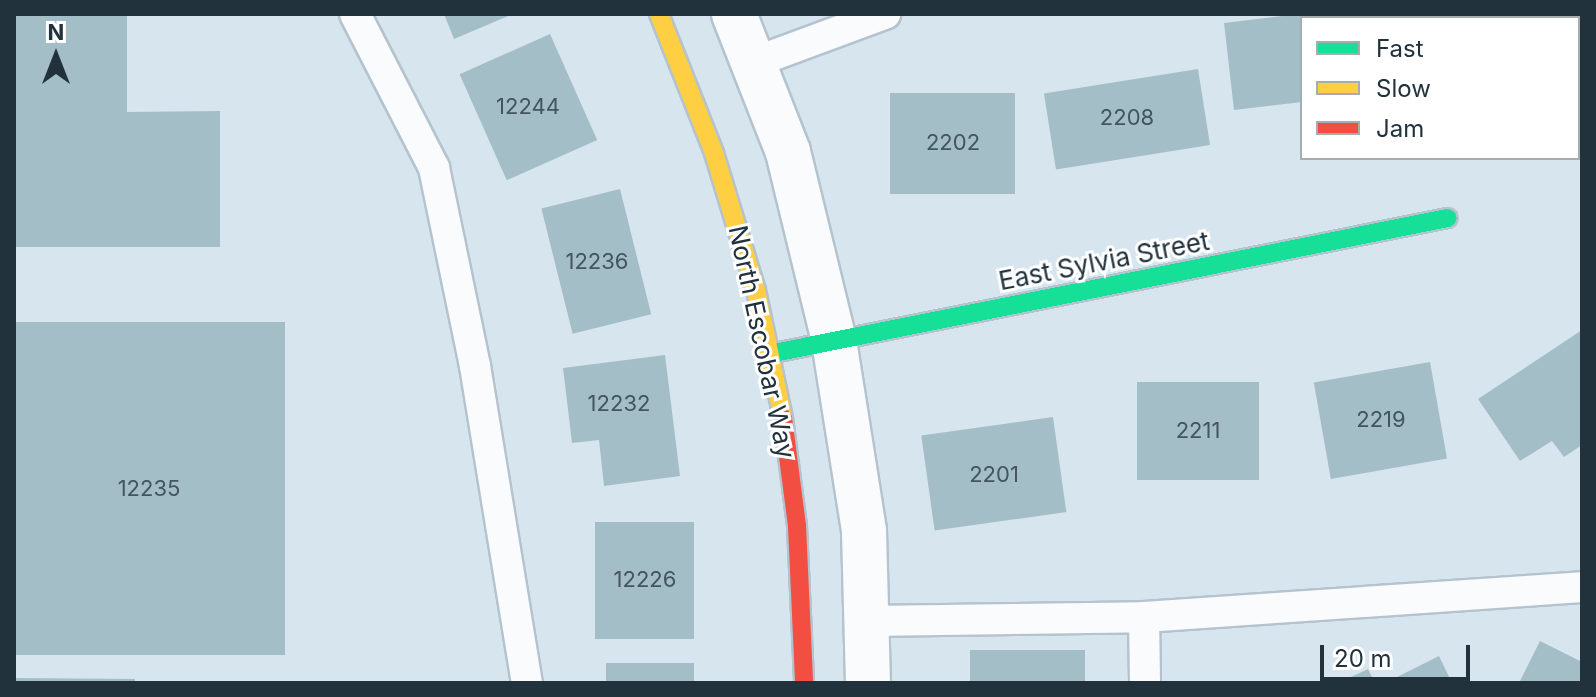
<!DOCTYPE html>
<style>
body{margin:0}
#map{position:relative;width:1596px;height:697px;overflow:hidden;background:#d7e5ef;font-family:Inter,sans-serif}
div>[style]{position:absolute}
.building>*{inset:0;background:#a4bec8;transform-origin:0 0}
.roads{filter:drop-shadow(2px 0 #b4c3cd) drop-shadow(-2px 0 #b4c3cd) drop-shadow(0 2px #b4c3cd) drop-shadow(0 -2px #b4c3cd)}
.lane>*{height:30px;margin:-15px;padding:0 15px;transform-origin:15px;border-radius:15px;background:#f9fbfd}
.street>*{height:44px;margin:-22px;padding:0 22px;transform-origin:22px;border-radius:22px;background:#f9fbfd}
.fast>*{height:18px;margin:-9px;padding:0 9px;transform-origin:9px;border-radius:9px;background:#16e098}
.slow>*{height:18px;margin:-9px;padding:0 9px;transform-origin:9px;border-radius:9px;background:#ffcf43}
.jam>*{height:18px;margin:-9px;padding:0 9px;transform-origin:9px;border-radius:9px;background:#f24e42}
span{translate:-50% -50%;white-space:nowrap;text-align:center;line-height:1.15;-webkit-text-stroke:6px #fff;paint-order:stroke}
.number-label{font-size:22px;color:#425560}
.number-label span{-webkit-text-stroke-width:0}
.street-label{font-size:26px;color:#21323d}
.frame{position:absolute;inset:0;border:16px solid #21323d;pointer-events:none}
.legend{position:absolute;left:1300px;top:16px;width:280px;height:144px;box-sizing:border-box;background:#fff;border:2px solid #a6adb1;margin:0;padding:10px 14px;list-style:none;font-size:24px;color:#21323d}
.legend li{display:flex;align-items:center;gap:16px;height:40px}
.legend b{width:40px;border:2px solid #a6adb1}
.north{position:absolute;left:16px;top:16px;width:80px;height:80px;-webkit-text-stroke:6px #fff;paint-order:stroke;rotate:0deg;font-size:22px;font-weight:700;line-height:32px;text-align:center;color:#21323d}
.north::after{content:'';display:block;margin:auto;width:28px;height:36px;background:#21323d;clip-path:polygon(50% 0,100% 100%,50% 72%,0 100%)}
.scale{position:absolute;left:1320px;top:645px;width:150px;height:36px;box-sizing:border-box;border:4px solid #21323d;border-top:0;padding-left:10px;font-size:24px;line-height:28px;white-space:nowrap;color:#21323d;-webkit-text-stroke:6px #fff;paint-order:stroke}
</style>
<div id="map">
<div class="building">
<i style="clip-path:polygon(14px 14px,127px 14px,127px 112px,220px 111px,220px 247px,14px 247px)"></i>
<i style="clip-path:polygon(444px 14px,513px 14px,454px 39px)"></i>
<i style="clip-path:polygon(1298px 14px,1362px 18px,1302px 18px,1302px 102px,1234px 110px,1224px 23px)"></i>
<i style="clip-path:polygon(1424px 14px,1548px 14px,1424px 18px)"></i>
<i style="left:550px;top:34px;width:116px;height:99px;rotate:66deg"></i>
<i style="left:1198px;top:69px;width:77px;height:156px;rotate:81deg"></i>
<i style="left:890px;top:93px;width:125px;height:101px"></i>
<i style="left:620px;top:189px;width:129px;height:81px;rotate:76deg"></i>
<i style="left:14px;top:322px;width:271px;height:333px"></i>
<i style="clip-path:polygon(1582px 330px,1582px 445px,1564px 457px,1552px 441px,1520px 461px,1478px 399px)"></i>
<i style="clip-path:polygon(665px 355px,680px 476px,604px 486px,599px 440px,572px 443px,563px 368px)"></i>
<i style="left:1430px;top:362px;width:98px;height:118px;rotate:80deg"></i>
<i style="left:1137px;top:382px;width:122px;height:98px"></i>
<i style="left:1053px;top:417px;width:96px;height:133px;rotate:82deg"></i>
<i style="left:595px;top:522px;width:99px;height:117px"></i>
<i style="clip-path:polygon(1540px 641px,1582px 662px,1582px 683px,1519px 683px)"></i>
<i style="left:970px;top:650px;width:115px;height:33px"></i>
<i style="clip-path:polygon(1439px 656px,1452px 683px,1385px 683px)"></i>
<i style="left:606px;top:663px;width:88px;height:20px"></i>
<i style="clip-path:polygon(1368px 669px,1375px 683px,1338px 683px)"></i>
<i style="clip-path:polygon(14px 678px,135px 679px,135px 683px,14px 683px)"></i>
</div>
<div class="roads">
<div class="lane">
<i style="left:355px;top:14px;width:173px;rotate:62.8deg"></i>
<i style="left:434px;top:168px;width:202px;rotate:78.3deg"></i>
<i style="left:475px;top:366px;width:321px;rotate:80.7deg"></i>
<i style="left:755px;top:62px;width:139px;rotate:-20.3deg"></i>
<i style="left:1144px;top:617px;width:66px;rotate:89.1deg"></i>
<i style="left:868px;top:621px;width:276px;rotate:-0.8deg"></i>
<i style="left:1144px;top:617px;width:439px;rotate:-3.9deg"></i>
</div>
<div class="street">
<i style="left:734px;top:14px;width:148px;rotate:68.6deg"></i>
<i style="left:788px;top:152px;width:195px;rotate:76.3deg"></i>
<i style="left:834px;top:341px;width:192px;rotate:81deg"></i>
<i style="left:864px;top:531px;width:152px;rotate:88.5deg"></i>
</div>
<div class="fast">
<i style="left:769px;top:354px;width:692px;rotate:-11.33deg"></i>
</div>
<div class="slow">
<i style="left:659px;top:14px;width:149px;rotate:68.4deg"></i>
<i style="left:714px;top:153px;width:143px;rotate:73deg"></i>
<i style="left:756px;top:290px;width:131px;rotate:78.1deg"></i>
</div>
<div class="jam">
<i style="left:783px;top:418px;width:109px;rotate:82.6deg"></i>
<i style="left:797px;top:526px;width:157px;rotate:87.4deg"></i>
</div>
</div>
<div class="number-label">
<span style="left:528px;top:107px">12244</span>
<span style="left:1127px;top:118px">2208</span>
<span style="left:953px;top:143px">2202</span>
<span style="left:597px;top:262px">12236</span>
<span style="left:619px;top:404px">12232</span>
<span style="left:1381px;top:420px">2219</span>
<span style="left:1198px;top:431px">2211</span>
<span style="left:994px;top:475px">2201</span>
<span style="left:149px;top:489px">12235</span>
<span style="left:645px;top:580px">12226</span>
</div>
<div class="street-label">
<span style="left:1104px;top:261px;rotate:-11deg">East Sylvia Street</span>
<span style="left:762px;top:342px;rotate:78deg">North Escobar Way</span>
</div>
<div class="frame"></div>
<ul class="legend">
<li><b style="height:10px;background:#16e098"></b>Fast</li>
<li><b style="height:10px;background:#ffcf43"></b>Slow</li>
<li><b style="height:10px;background:#f24e42"></b>Jam</li>
</ul>
<div class="north">N</div>
<div class="scale">20 m</div>
</div>
